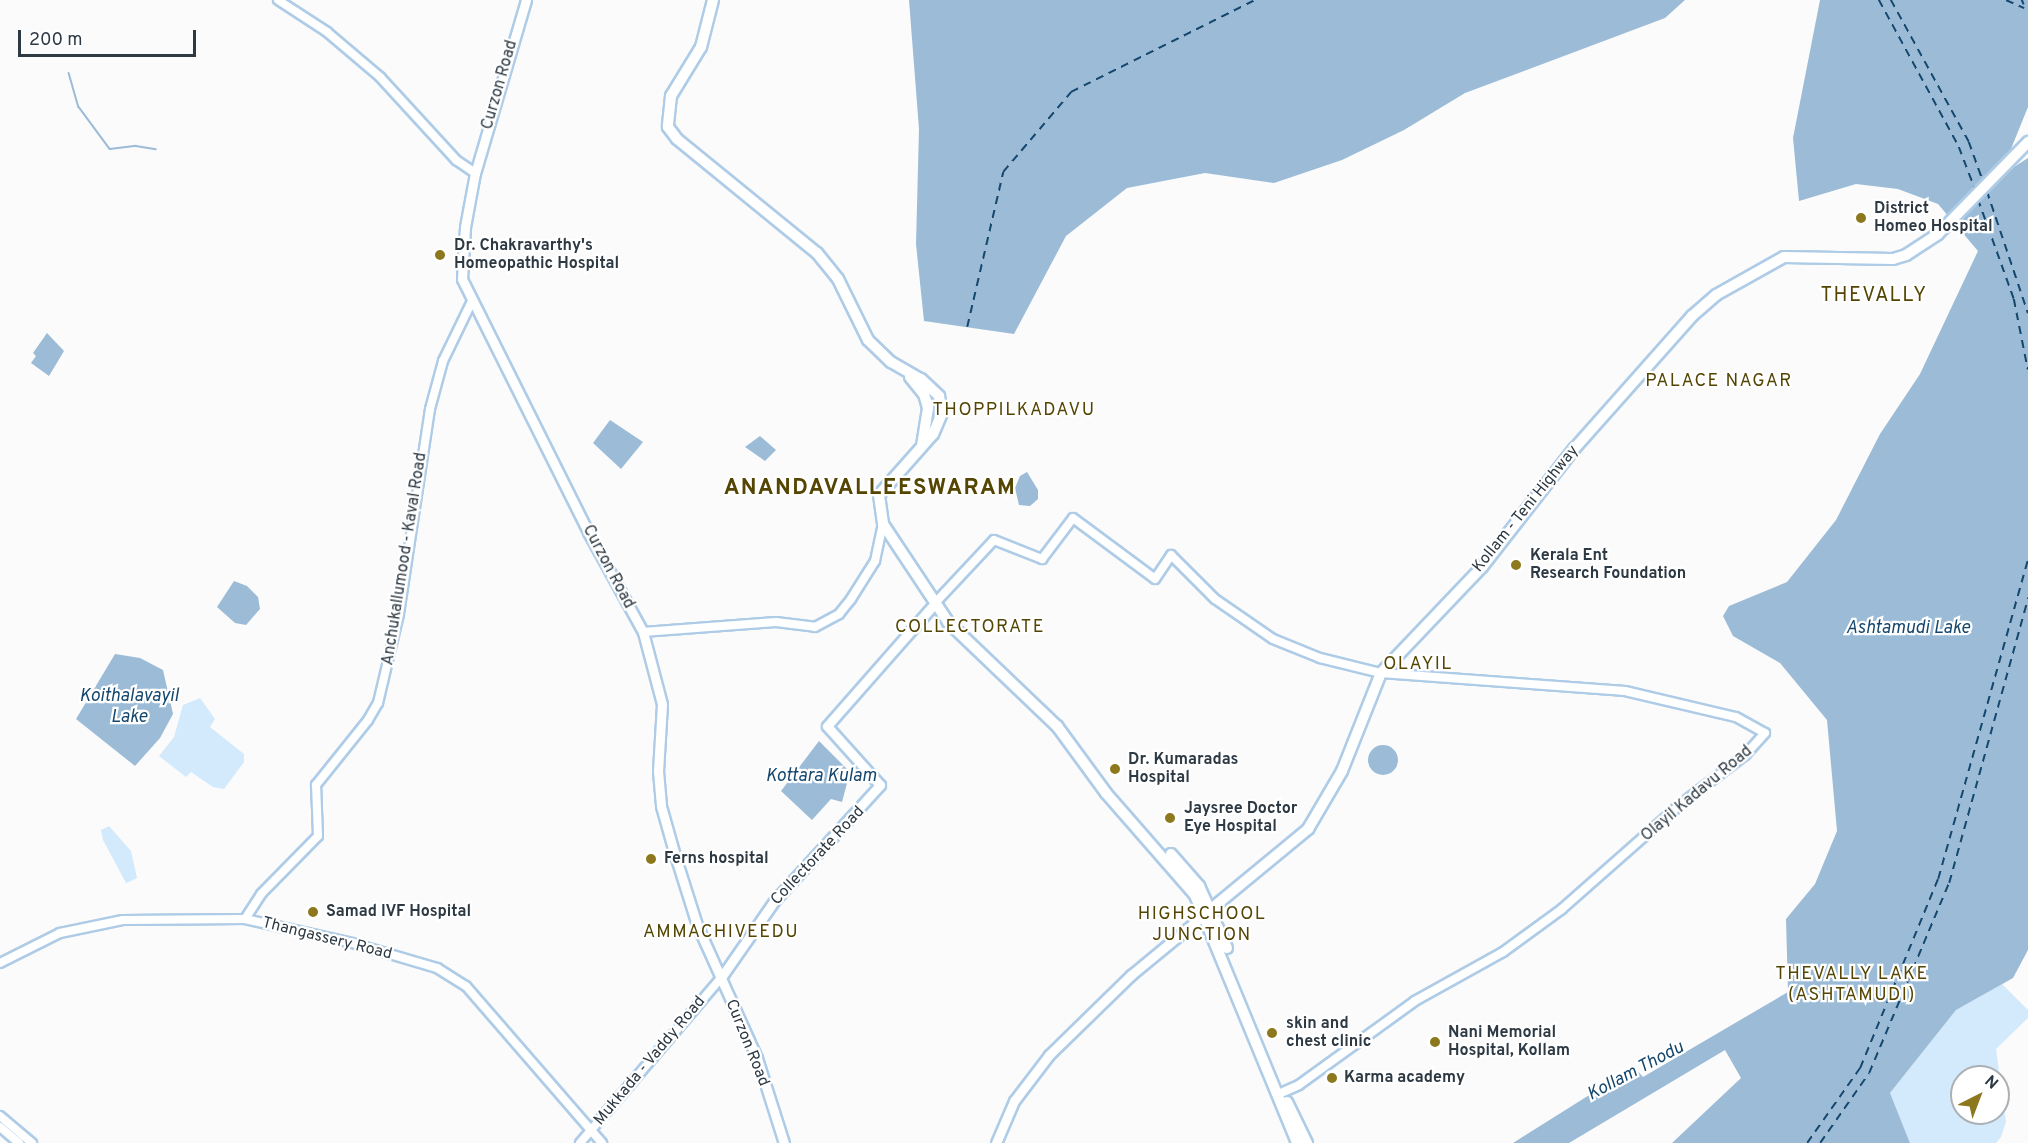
<!DOCTYPE html>
<style>
body{margin:0}
#map{position:relative;width:2028px;height:1143px;overflow:hidden;background:#fbfbfb;font-family:Overpass,sans-serif}
div>[style]{position:absolute}
.green>*{inset:0;background:#d3e9fc}
.water>*{inset:0;background:#9bbbd7}
.round{border-radius:50%}
.stream>*{height:1.5px;margin:-0.75px;padding:0 0.75px;transform-origin:0.75px;border-radius:0.75px;background:#9bbbd7}
.ferry>*{height:1.5px;margin-top:-0.75px;transform-origin:0;background:repeating-linear-gradient(90deg,#15476d 0 8px,transparent 0 14px)}
.roads{filter:drop-shadow(2px 0 #afcce7) drop-shadow(-2px 0 #afcce7) drop-shadow(0 2px #afcce7) drop-shadow(0 -2px #afcce7)}
.tertiary>*{height:8px;margin:-4px;padding:0 4px;transform-origin:4px;border-radius:4px;background:#fff}
.secondary>*{height:9px;margin:-4.5px;padding:0 4.5px;transform-origin:4.5px;border-radius:4.5px;background:#fff}
.primary>*{height:10px;margin:-5px;padding:0 5px;transform-origin:5px;border-radius:5px;background:#fff}
.dots>*{width:16px;height:16px;translate:-50% -50%;box-sizing:border-box;border:3px solid #fff;border-radius:50%}
span{translate:-50% -50%;white-space:nowrap;text-align:center;line-height:1.15;-webkit-text-stroke:4.5px #fff;paint-order:stroke}
.street-label{font-size:16px;color:#2d3943}
.poi-label{font-size:16px;color:#2d3943;font-weight:700}
.left{translate:0 -50%;text-align:left}
.neighbourhood-label{font-size:18px;color:#544502;letter-spacing:1.5px}
.water-label{font-size:18px;color:#15476d;font-style:italic}
.quarter-label{font-size:20px;color:#544502;letter-spacing:1.5px}
.district-label{font-size:22px;color:#544502;font-weight:700;letter-spacing:1.5px}
.north{position:absolute;left:1950px;top:1065px;width:60px;height:60px;box-sizing:border-box;background:#fff;border:2px solid #abb0b4;border-radius:50%;rotate:42deg;font-size:16px;font-weight:700;line-height:24px;text-align:center;color:#2d3943}
.north::after{content:'';display:block;margin:auto;width:21px;height:27px;background:#8d781d;clip-path:polygon(50% 0,100% 100%,50% 72%,0 100%)}
.scale{position:absolute;left:18px;top:30px;width:178px;height:27px;box-sizing:border-box;border:3px solid #2d3943;border-top:0;padding-left:8px;font-size:18px;line-height:21px;white-space:nowrap;color:#2d3943;-webkit-text-stroke:4px #fff;paint-order:stroke}
</style>
<div id="map">
<div class="green">
<i style="clip-path:polygon(200px 698px,215px 719px,210px 727px,244px 754px,244px 762px,224px 789px,213px 787px,191px 772px,186px 777px,159px 756px,174px 737px,183px 705px)"></i>
<i style="clip-path:polygon(109px 826px,131px 851px,137px 878px,131px 881px,126px 883px,103px 840px,101px 830px)"></i>
<i style="clip-path:polygon(evenodd,2002px 984px,2028px 1010px,2028px 1018px,1996px 1049px,2006px 1122px,2001px 1137px,1996px 1143px,1910px 1143px,1890px 1093px,1956px 1010px,2002px 984px,1962px 1077px,1998px 1077px,1998px 1113px,1962px 1113px,1962px 1077px)"></i>
</div>
<div class="water">
<i style="clip-path:polygon(909px 0,1685px 0,1665px 18px,1465px 93px,1404px 130px,1342px 160px,1274px 183px,1205px 173px,1127px 188px,1066px 236px,1014px 334px,924px 321px,916px 244px,919px 129px)"></i>
<i style="clip-path:polygon(1820px 0,2028px 0,2028px 107px,2000px 176px,2028px 158px,2028px 950px,2013px 978px,1956px 1010px,1890px 1093px,1910px 1143px,1672px 1143px,1741px 1078px,1725px 1050px,1569px 1143px,1513px 1143px,1634px 1067px,1643px 1077px,1788px 992px,1786px 919px,1815px 884px,1837px 831px,1827px 720px,1780px 663px,1733px 636px,1723px 616px,1729px 606px,1787px 582px,1836px 520px,1880px 434px,1920px 374px,1978px 251px,1938px 204px,1898px 189px,1856px 184px,1799px 201px,1793px 138px)"></i>
<i style="clip-path:polygon(47px 333px,64px 351px,49px 376px,31px 363px,36px 356px,33px 353px)"></i>
<i style="clip-path:polygon(610px 420px,643px 442px,621px 469px,593px 443px)"></i>
<i style="clip-path:polygon(760px 436px,776px 450px,765px 461px,745px 447px)"></i>
<i style="clip-path:polygon(1027px 472px,1038px 490px,1038px 499px,1030px 506px,1019px 505px,1015px 488px,1020px 476px)"></i>
<i style="clip-path:polygon(234px 581px,247px 586px,258px 597px,260px 609px,246px 625px,235px 623px,217px 607px)"></i>
<i style="clip-path:polygon(115px 654px,140px 658px,163px 670px,173px 714px,160px 738px,135px 766px,76px 719px)"></i>
<i style="clip-path:polygon(819px 741px,850px 772px,842px 802px,831px 799px,812px 820px,781px 791px)"></i>
<i class="round" style="left:1368px;top:745px;width:30px;height:30px"></i>
</div>
<div class="stream">
<i style="left:69px;top:73px;width:35px;rotate:74deg"></i>
<i style="left:79px;top:107px;width:52px;rotate:53.6deg"></i>
<i style="left:110px;top:149px;width:26px;rotate:-7deg"></i>
<i style="left:136px;top:146px;width:20px;rotate:9deg"></i>
</div>
<div class="ferry">
<i style="left:1879px;top:0;width:167px;rotate:61.4deg"></i>
<i style="left:1959px;top:147px;width:45px;rotate:69.1deg"></i>
<i style="left:1891px;top:0;width:162px;rotate:61.2deg"></i>
<i style="left:1969px;top:142px;width:41px;rotate:70.3deg"></i>
<i style="left:2006px;top:0;width:20px;rotate:24deg"></i>
<i style="left:2022px;top:0;width:5px;rotate:68deg"></i>
<i style="left:1987px;top:191px;width:129px;rotate:71.4deg"></i>
<i style="left:1978px;top:199px;width:106px;rotate:70.2deg"></i>
<i style="left:2014px;top:299px;width:72px;rotate:78.8deg"></i>
<i style="left:967px;top:327px;width:159px;rotate:-76.9deg"></i>
<i style="left:1003px;top:172px;width:105px;rotate:-49.6deg"></i>
<i style="left:1071px;top:92px;width:206px;rotate:-26.6deg"></i>
<i style="left:1807px;top:1143px;width:92px;rotate:-54.8deg"></i>
<i style="left:1860px;top:1068px;width:204px;rotate:-67.6deg"></i>
<i style="left:1938px;top:879px;width:333px;rotate:-74.3deg"></i>
<i style="left:1820px;top:1143px;width:85px;rotate:-55deg"></i>
<i style="left:1869px;top:1073px;width:206px;rotate:-67.2deg"></i>
<i style="left:1949px;top:883px;width:296px;rotate:-74.5deg"></i>
</div>
<div class="roads">
<div class="tertiary">
<i style="left:278px;top:0;width:59px;rotate:33.1deg"></i>
<i style="left:327px;top:32px;width:70px;rotate:40.3deg"></i>
<i style="left:380px;top:77px;width:113px;rotate:47.5deg"></i>
<i style="left:456px;top:160px;width:23px;rotate:34deg"></i>
<i style="left:935px;top:603px;width:86px;rotate:-46.9deg"></i>
<i style="left:994px;top:540px;width:52px;rotate:21.6deg"></i>
<i style="left:1042px;top:559px;width:51px;rotate:-52.9deg"></i>
<i style="left:1073px;top:518px;width:102px;rotate:36.6deg"></i>
<i style="left:1155px;top:579px;width:29px;rotate:-56deg"></i>
<i style="left:1171px;top:555px;width:62px;rotate:45deg"></i>
<i style="left:1215px;top:599px;width:70px;rotate:34.6deg"></i>
<i style="left:1273px;top:639px;width:51px;rotate:22deg"></i>
<i style="left:1320px;top:658px;width:63px;rotate:13.8deg"></i>
<i style="left:1381px;top:673px;width:245px;rotate:4.2deg"></i>
<i style="left:1625px;top:691px;width:114px;rotate:13.2deg"></i>
<i style="left:1736px;top:717px;width:33px;rotate:29deg"></i>
<i style="left:1765px;top:733px;width:30px;rotate:132deg"></i>
<i style="left:1745px;top:755px;width:81px;rotate:142.6deg"></i>
<i style="left:1681px;top:804px;width:159px;rotate:138.6deg"></i>
<i style="left:1562px;top:909px;width:73px;rotate:143.9deg"></i>
<i style="left:1503px;top:952px;width:101px;rotate:150.9deg"></i>
<i style="left:1415px;top:1001px;width:143px;rotate:144.1deg"></i>
<i style="left:1299px;top:1085px;width:24px;rotate:156deg"></i>
<i style="left:643px;top:632px;width:133px;rotate:-4.3deg"></i>
<i style="left:776px;top:622px;width:39px;rotate:7deg"></i>
<i style="left:815px;top:627px;width:27px;rotate:-28deg"></i>
<i style="left:839px;top:614px;width:19px;rotate:-51deg"></i>
<i style="left:851px;top:599px;width:45px;rotate:-57.7deg"></i>
<i style="left:875px;top:561px;width:38px;rotate:-78deg"></i>
<i style="left:245px;top:919px;width:30px;rotate:-57deg"></i>
<i style="left:261px;top:894px;width:81px;rotate:-45.5deg"></i>
<i style="left:318px;top:836px;width:51px;rotate:-92.2deg"></i>
<i style="left:316px;top:785px;width:83px;rotate:-51.3deg"></i>
<i style="left:368px;top:720px;width:20px;rotate:-60deg"></i>
<i style="left:378px;top:703px;width:91px;rotate:-76.7deg"></i>
<i style="left:399px;top:614px;width:207px;rotate:-81.4deg"></i>
<i style="left:430px;top:409px;width:50px;rotate:-74.8deg"></i>
<i style="left:443px;top:361px;width:67px;rotate:-64.2deg"></i>
<i style="left:0;top:963px;width:67px;rotate:-26.6deg"></i>
<i style="left:60px;top:933px;width:64px;rotate:-11.7deg"></i>
<i style="left:123px;top:920px;width:122px;rotate:-0.5deg"></i>
<i style="left:245px;top:919px;width:110px;rotate:12.6deg"></i>
<i style="left:352px;top:943px;width:89px;rotate:16.4deg"></i>
<i style="left:437px;top:968px;width:34px;rotate:32deg"></i>
<i style="left:466px;top:986px;width:208px;rotate:49.1deg"></i>
<i style="left:0;top:1116px;width:42px;rotate:40.2deg"></i>
<i style="left:0;top:1127px;width:25px;rotate:40deg"></i>
<i style="left:580px;top:1143px;width:216px;rotate:-49.5deg"></i>
</div>
<div class="secondary">
<i style="left:526px;top:0;width:180px;rotate:106.4deg"></i>
<i style="left:475px;top:173px;width:55px;rotate:100.5deg"></i>
<i style="left:465px;top:227px;width:52px;rotate:93.3deg"></i>
<i style="left:462px;top:279px;width:283px;rotate:63.5deg"></i>
<i style="left:588px;top:532px;width:114px;rotate:61.2deg"></i>
<i style="left:643px;top:632px;width:74px;rotate:75.2deg"></i>
<i style="left:662px;top:704px;width:67px;rotate:93.4deg"></i>
<i style="left:658px;top:771px;width:35px;rotate:85deg"></i>
<i style="left:661px;top:806px;width:48px;rotate:74.2deg"></i>
<i style="left:674px;top:852px;width:77px;rotate:72.5deg"></i>
<i style="left:697px;top:925px;width:146px;rotate:65.7deg"></i>
<i style="left:757px;top:1058px;width:89px;rotate:72.4deg"></i>
<i style="left:720px;top:979px;width:96px;rotate:-55.2deg"></i>
<i style="left:775px;top:900px;width:156px;rotate:-47.6deg"></i>
<i style="left:880px;top:785px;width:79px;rotate:-131.9deg"></i>
<i style="left:827px;top:726px;width:164px;rotate:-48.7deg"></i>
<i style="left:996px;top:1143px;width:46px;rotate:-66.8deg"></i>
<i style="left:1014px;top:1101px;width:58px;rotate:-52.7deg"></i>
<i style="left:1049px;top:1055px;width:115px;rotate:-44.3deg"></i>
<i style="left:1131px;top:975px;width:96px;rotate:-39.5deg"></i>
</div>
<div class="primary">
<i style="left:713px;top:0;width:49px;rotate:104.3deg"></i>
<i style="left:701px;top:47px;width:57px;rotate:121.5deg"></i>
<i style="left:671px;top:96px;width:31px;rotate:96deg"></i>
<i style="left:668px;top:127px;width:15px;rotate:53deg"></i>
<i style="left:677px;top:139px;width:181px;rotate:39.2deg"></i>
<i style="left:817px;top:253px;width:33px;rotate:51deg"></i>
<i style="left:838px;top:279px;width:68px;rotate:63.8deg"></i>
<i style="left:868px;top:340px;width:32px;rotate:44deg"></i>
<i style="left:891px;top:362px;width:34px;rotate:30deg"></i>
<i style="left:921px;top:379px;width:25px;rotate:43deg"></i>
<i style="left:939px;top:396px;width:17px;rotate:80deg"></i>
<i style="left:942px;top:413px;width:23px;rotate:113deg"></i>
<i style="left:933px;top:434px;width:81px;rotate:131.5deg"></i>
<i style="left:879px;top:495px;width:29px;rotate:82deg"></i>
<i style="left:883px;top:524px;width:118px;rotate:56.4deg"></i>
<i style="left:948px;top:622px;width:151px;rotate:43.7deg"></i>
<i style="left:1057px;top:726px;width:83px;rotate:53.8deg"></i>
<i style="left:1106px;top:793px;width:135px;rotate:48.9deg"></i>
<i style="left:1195px;top:895px;width:268px;rotate:67.6deg"></i>
<i style="left:910px;top:377px;width:22px;rotate:51deg"></i>
<i style="left:924px;top:394px;width:15px;rotate:74deg"></i>
<i style="left:928px;top:408px;width:37px;rotate:99deg"></i>
<i style="left:1171px;top:854px;width:43px;rotate:48.8deg"></i>
<i style="left:1199px;top:886px;width:68px;rotate:65.7deg"></i>
<i style="left:1205px;top:914px;width:134px;rotate:-39.5deg"></i>
<i style="left:1308px;top:829px;width:67px;rotate:-59.6deg"></i>
<i style="left:1342px;top:771px;width:105px;rotate:-68.3deg"></i>
<i style="left:1381px;top:673px;width:146px;rotate:-46.4deg"></i>
<i style="left:1482px;top:567px;width:150px;rotate:-52.1deg"></i>
<i style="left:1574px;top:449px;width:178px;rotate:-48.4deg"></i>
<i style="left:1692px;top:316px;width:32px;rotate:-41deg"></i>
<i style="left:1716px;top:295px;width:78px;rotate:-29.2deg"></i>
<i style="left:1784px;top:257px;width:109px;rotate:1.1deg"></i>
<i style="left:1893px;top:259px;width:14px;rotate:-17deg"></i>
<i style="left:1906px;top:255px;width:38px;rotate:-33deg"></i>
<i style="left:1938px;top:234px;width:129px;rotate:-45.6deg"></i>
<i style="left:1287px;top:1102px;width:46px;rotate:64deg"></i>
</div>
</div>
<div class="dots">
<i style="left:1861px;top:218px;background:#8d781d"></i>
<i style="left:440px;top:255px;background:#8d781d"></i>
<i style="left:1516px;top:565px;background:#8d781d"></i>
<i style="left:1115px;top:769px;background:#8d781d"></i>
<i style="left:1170px;top:818px;background:#8d781d"></i>
<i style="left:651px;top:859px;background:#8d781d"></i>
<i style="left:313px;top:912px;background:#8d781d"></i>
<i style="left:1272px;top:1033px;background:#8d781d"></i>
<i style="left:1435px;top:1042px;background:#8d781d"></i>
<i style="left:1332px;top:1078px;background:#8d781d"></i>
</div>
<div class="street-label">
<span style="left:500px;top:85px;rotate:-74deg">Curzon Road</span>
<span style="left:1526px;top:509px;rotate:-51deg">Kollam - Teni Highway</span>
<span style="left:405px;top:559px;rotate:-81deg">Anchukallumood - Kaval Road</span>
<span style="left:608px;top:567px;rotate:62deg">Curzon Road</span>
<span style="left:1697px;top:794px;rotate:-40deg">Olayil Kadavu Road</span>
<span style="left:818px;top:856px;rotate:-47deg">Collectorate Road</span>
<span style="left:327px;top:939px;rotate:14deg">Thangassery Road</span>
<span style="left:747px;top:1043px;rotate:68deg">Curzon Road</span>
<span style="left:650px;top:1061px;rotate:-50deg">Mukkada - Vaddy Road</span>
</div>
<div class="poi-label">
<span class="left" style="left:1874px;top:218px">District<br>Homeo Hospital</span>
<span class="left" style="left:454px;top:255px">Dr. Chakravarthy's<br>Homeopathic Hospital</span>
<span class="left" style="left:1530px;top:565px">Kerala Ent<br>Research Foundation</span>
<span class="left" style="left:1128px;top:769px">Dr. Kumaradas<br>Hospital</span>
<span class="left" style="left:1184px;top:818px">Jaysree Doctor<br>Eye Hospital</span>
<span class="left" style="left:664px;top:859px">Ferns hospital</span>
<span class="left" style="left:326px;top:912px">Samad IVF Hospital</span>
<span class="left" style="left:1286px;top:1033px">skin and<br>chest clinic</span>
<span class="left" style="left:1448px;top:1042px">Nani Memorial<br>Hospital, Kollam</span>
<span class="left" style="left:1344px;top:1078px">Karma academy</span>
</div>
<div class="neighbourhood-label">
<span style="left:1719px;top:382px">PALACE NAGAR</span>
<span style="left:1014px;top:411px">THOPPILKADAVU</span>
<span style="left:970px;top:628px">COLLECTORATE</span>
<span style="left:1418px;top:665px">OLAYIL</span>
<span style="left:1202px;top:926px">HIGHSCHOOL<br>JUNCTION</span>
<span style="left:721px;top:933px">AMMACHIVEEDU</span>
<span style="left:1852px;top:986px">THEVALLY LAKE<br>(ASHTAMUDI)</span>
</div>
<div class="water-label">
<span style="left:1908px;top:629px">Ashtamudi Lake</span>
<span style="left:129px;top:708px">Koithalavayil<br>Lake</span>
<span style="left:821px;top:777px">Kottara Kulam</span>
<span style="left:1636px;top:1072px;rotate:-28deg">Kollam Thodu</span>
</div>
<div class="quarter-label">
<span style="left:1874px;top:296px">THEVALLY</span>
</div>
<div class="district-label">
<span style="left:870px;top:489px">ANANDAVALLEESWARAM</span>
</div>
<div class="north">N</div>
<div class="scale">200 m</div>
</div>
